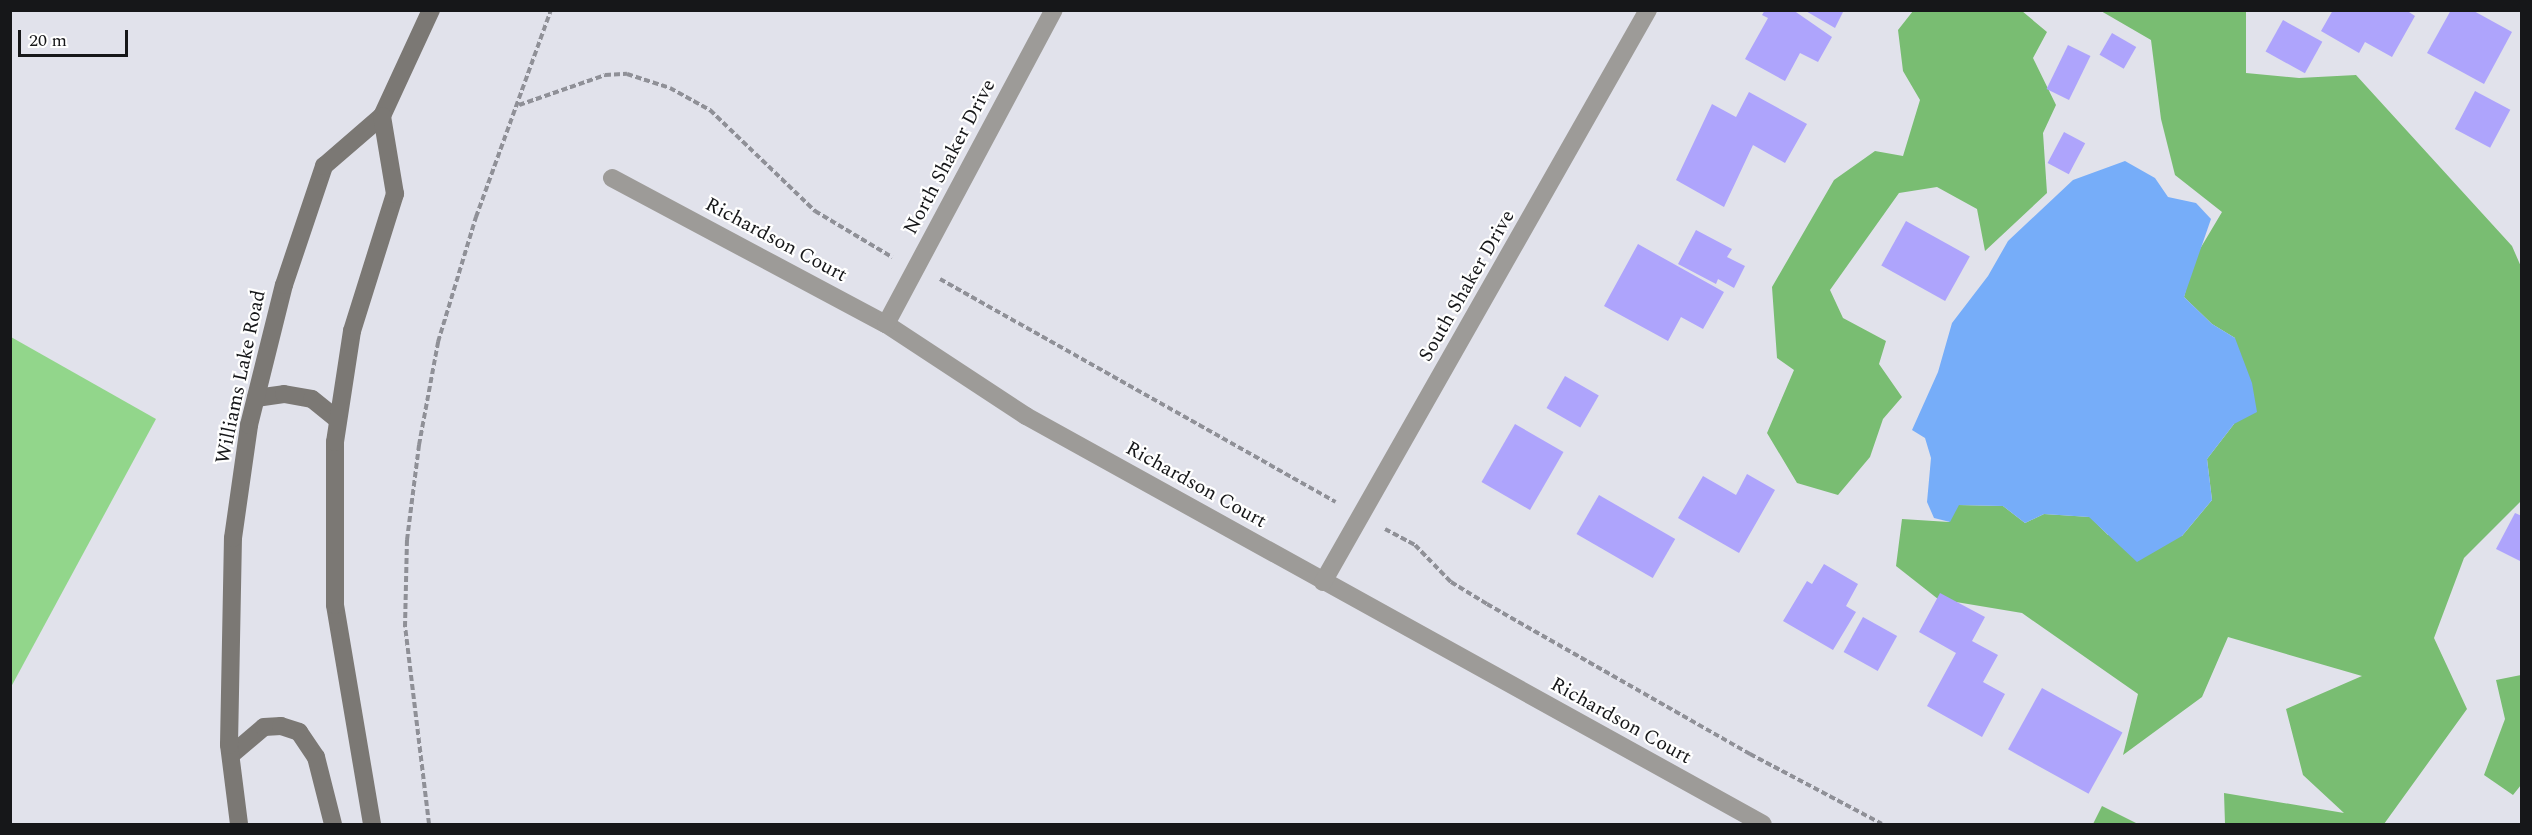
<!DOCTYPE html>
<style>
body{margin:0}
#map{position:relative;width:2532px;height:835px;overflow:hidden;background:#e1e2eb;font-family:Spectral,serif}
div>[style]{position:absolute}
.green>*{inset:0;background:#92d68b}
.forest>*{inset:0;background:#79bd72}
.water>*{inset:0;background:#76adf9}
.building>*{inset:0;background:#aea4fc;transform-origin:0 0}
.path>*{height:4px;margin-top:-2px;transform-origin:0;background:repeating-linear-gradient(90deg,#8f9097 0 6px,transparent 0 9px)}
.street>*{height:18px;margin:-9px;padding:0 9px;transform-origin:9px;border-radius:9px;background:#9d9b98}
.secondary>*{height:18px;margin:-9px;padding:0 9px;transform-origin:9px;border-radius:9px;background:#7b7874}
span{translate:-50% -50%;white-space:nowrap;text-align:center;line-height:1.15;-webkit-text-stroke:4.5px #fff;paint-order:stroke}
.street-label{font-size:20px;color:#161719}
.frame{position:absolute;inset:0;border:12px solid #161719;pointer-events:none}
.scale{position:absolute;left:18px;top:30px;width:110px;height:27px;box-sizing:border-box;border:3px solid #161719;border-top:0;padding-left:8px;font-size:18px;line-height:21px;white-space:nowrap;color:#161719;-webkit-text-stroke:4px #fff;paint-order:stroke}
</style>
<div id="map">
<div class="green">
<i style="clip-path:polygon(11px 337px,156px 419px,11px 687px)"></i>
</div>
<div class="forest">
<i style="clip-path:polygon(1913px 11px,2022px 11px,2047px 32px,2033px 58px,2056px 105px,2043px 133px,2047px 193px,1985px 251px,1977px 209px,1937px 187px,1899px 193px,1830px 290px,1843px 318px,1886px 341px,1879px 364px,1902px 397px,1883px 419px,1870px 457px,1838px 495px,1797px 483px,1767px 433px,1794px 370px,1777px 358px,1772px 287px,1834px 180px,1875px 151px,1903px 156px,1920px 100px,1903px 71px,1898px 30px)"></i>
<i style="clip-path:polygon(2101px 11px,2246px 11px,2246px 73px,2299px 78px,2356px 75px,2512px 246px,2522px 269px,2521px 501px,2464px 558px,2434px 638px,2467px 709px,2384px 824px,2225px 824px,2224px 793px,2344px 813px,2303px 775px,2286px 709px,2362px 676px,2228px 637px,2202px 697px,2123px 755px,2138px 694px,2022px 613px,1938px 599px,1896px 566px,1902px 519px,1949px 522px,1958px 505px,2003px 506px,2025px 523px,2044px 514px,2090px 517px,2108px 535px,2182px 536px,2212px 500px,2207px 459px,2234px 424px,2235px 338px,2212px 324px,2184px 297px,2194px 259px,2222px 212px,2175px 175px,2161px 119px,2151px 40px)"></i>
<i style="clip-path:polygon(2521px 675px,2521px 785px,2513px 795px,2484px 775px,2505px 719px,2496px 680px)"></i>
<i style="clip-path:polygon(2102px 806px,2138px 824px,2093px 824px)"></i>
</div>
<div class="water">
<i style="clip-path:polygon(2125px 161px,2155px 178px,2168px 197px,2196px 203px,2211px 219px,2184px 297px,2212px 324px,2235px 338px,2252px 383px,2257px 412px,2234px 424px,2207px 459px,2212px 500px,2182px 536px,2137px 562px,2089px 517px,2044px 514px,2025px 523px,2003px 506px,1959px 505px,1950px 522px,1934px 518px,1927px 502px,1931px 458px,1925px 438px,1912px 430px,1938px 372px,1952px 323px,1988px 276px,2008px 241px,2073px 180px)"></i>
</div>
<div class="building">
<i style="clip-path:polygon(1765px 10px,1793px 10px,1832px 37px,1818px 62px,1800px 53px,1785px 81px,1745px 59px,1768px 18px,1762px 15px)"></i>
<i style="clip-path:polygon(1804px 10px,1844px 10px,1835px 28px)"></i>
<i style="clip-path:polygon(2333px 10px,2406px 10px,2415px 16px,2392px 57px,2365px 42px,2359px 53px,2321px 31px)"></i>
<i style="clip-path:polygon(2451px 10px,2472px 10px,2512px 32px,2484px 84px,2427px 53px)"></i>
<i style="left:2283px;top:20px;width:45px;height:36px;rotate:29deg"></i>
<i style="left:2112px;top:33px;width:28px;height:25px;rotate:30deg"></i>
<i style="left:2068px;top:45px;width:25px;height:49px;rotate:26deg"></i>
<i style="left:2475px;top:91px;width:40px;height:43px;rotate:28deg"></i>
<i style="clip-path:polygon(1749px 92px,1807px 124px,1785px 163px,1753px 145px,1724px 207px,1676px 180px,1712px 104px,1736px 117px)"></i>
<i style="left:2064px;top:132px;width:24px;height:35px;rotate:28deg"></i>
<i style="left:1906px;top:221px;width:73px;height:51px;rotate:29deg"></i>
<i style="clip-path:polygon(1696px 230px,1732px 249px,1727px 257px,1745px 266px,1734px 288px,1718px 279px,1716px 284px,1678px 264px)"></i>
<i style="clip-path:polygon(1638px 244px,1724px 292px,1703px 329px,1681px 317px,1668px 341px,1604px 306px)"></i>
<i style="left:1565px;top:376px;width:39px;height:37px;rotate:30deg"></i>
<i style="left:1515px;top:424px;width:56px;height:67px;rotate:30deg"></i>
<i style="clip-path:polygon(1747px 474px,1775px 490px,1739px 553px,1678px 518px,1703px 476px,1736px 495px)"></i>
<i style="left:1599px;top:495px;width:88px;height:45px;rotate:30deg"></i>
<i style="clip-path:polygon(2515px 513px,2522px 516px,2522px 562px,2496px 549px)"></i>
<i style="clip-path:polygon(1824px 564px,1858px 584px,1846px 606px,1856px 612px,1833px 650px,1783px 621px,1807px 581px,1812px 584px)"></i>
<i style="clip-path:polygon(1940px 593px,1985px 617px,1972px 641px,1998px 655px,1983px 682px,2005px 694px,1982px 737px,1927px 706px,1956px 653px,1919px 632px)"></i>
<i style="left:1863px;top:617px;width:39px;height:40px;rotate:29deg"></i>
<i style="left:2042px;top:688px;width:92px;height:70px;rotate:29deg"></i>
</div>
<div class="path">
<i style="left:519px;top:105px;width:91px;rotate:-19.2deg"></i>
<i style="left:605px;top:75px;width:22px;rotate:-3deg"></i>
<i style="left:627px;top:74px;width:45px;rotate:18deg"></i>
<i style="left:670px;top:88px;width:46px;rotate:28.8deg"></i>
<i style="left:710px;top:110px;width:146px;rotate:43.9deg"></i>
<i style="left:815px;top:211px;width:90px;rotate:30.9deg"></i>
<i style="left:940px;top:279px;width:454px;rotate:29.4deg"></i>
<i style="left:1385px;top:529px;width:34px;rotate:28deg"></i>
<i style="left:1415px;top:545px;width:52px;rotate:45.8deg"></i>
<i style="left:1451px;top:582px;width:42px;rotate:31.4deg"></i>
<i style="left:1487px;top:604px;width:303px;rotate:29.7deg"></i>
<i style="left:1750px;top:754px;width:149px;rotate:27.9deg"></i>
<i style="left:429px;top:824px;width:198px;rotate:-96.9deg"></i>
<i style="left:405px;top:627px;width:87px;rotate:-88.7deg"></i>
<i style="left:407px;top:540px;width:96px;rotate:-82.8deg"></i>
<i style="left:419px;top:445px;width:105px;rotate:-79.5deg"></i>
<i style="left:438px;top:342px;width:131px;rotate:-73.1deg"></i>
<i style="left:476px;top:217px;width:220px;rotate:-70.1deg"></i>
</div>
<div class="street">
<i style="left:612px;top:178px;width:310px;rotate:28.1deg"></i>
<i style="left:886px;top:324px;width:168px;rotate:33.3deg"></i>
<i style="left:1026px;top:416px;width:842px;rotate:28.97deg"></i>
<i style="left:886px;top:324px;width:356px;rotate:-61.9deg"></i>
<i style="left:1323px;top:582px;width:658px;rotate:-60.4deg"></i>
</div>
<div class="secondary">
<i style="left:256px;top:398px;width:28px;rotate:-8deg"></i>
<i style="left:284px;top:394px;width:28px;rotate:10deg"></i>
<i style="left:312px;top:399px;width:33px;rotate:39deg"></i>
<i style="left:231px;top:755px;width:43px;rotate:-40.3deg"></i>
<i style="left:264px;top:727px;width:17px;rotate:-3deg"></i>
<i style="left:281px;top:726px;width:19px;rotate:18deg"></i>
<i style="left:299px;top:732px;width:30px;rotate:56deg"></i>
<i style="left:316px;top:757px;width:69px;rotate:75.8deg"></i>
<i style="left:239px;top:824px;width:80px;rotate:-97.2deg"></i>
<i style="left:229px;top:745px;width:207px;rotate:-88.9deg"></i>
<i style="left:233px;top:538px;width:114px;rotate:-81.9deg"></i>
<i style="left:249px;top:425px;width:144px;rotate:-76deg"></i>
<i style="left:284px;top:285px;width:126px;rotate:-71.4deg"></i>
<i style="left:324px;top:166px;width:77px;rotate:-40.8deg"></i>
<i style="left:382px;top:116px;width:117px;rotate:-65.2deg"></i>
<i style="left:372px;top:824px;width:222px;rotate:-99.6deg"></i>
<i style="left:335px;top:605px;width:163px;rotate:-90deg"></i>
<i style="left:335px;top:442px;width:112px;rotate:-81.3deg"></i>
<i style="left:352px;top:331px;width:144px;rotate:-72.6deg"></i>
<i style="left:395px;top:194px;width:79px;rotate:-99.5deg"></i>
</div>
<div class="street-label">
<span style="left:950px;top:157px;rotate:-62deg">North Shaker Drive</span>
<span style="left:776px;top:240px;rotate:28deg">Richardson Court</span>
<span style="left:1467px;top:286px;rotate:-60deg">South Shaker Drive</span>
<span style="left:241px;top:377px;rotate:-78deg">Williams Lake Road</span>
<span style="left:1196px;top:485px;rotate:29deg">Richardson Court</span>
<span style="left:1621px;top:721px;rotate:29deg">Richardson Court</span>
</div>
<div class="frame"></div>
<div class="scale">20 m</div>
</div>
